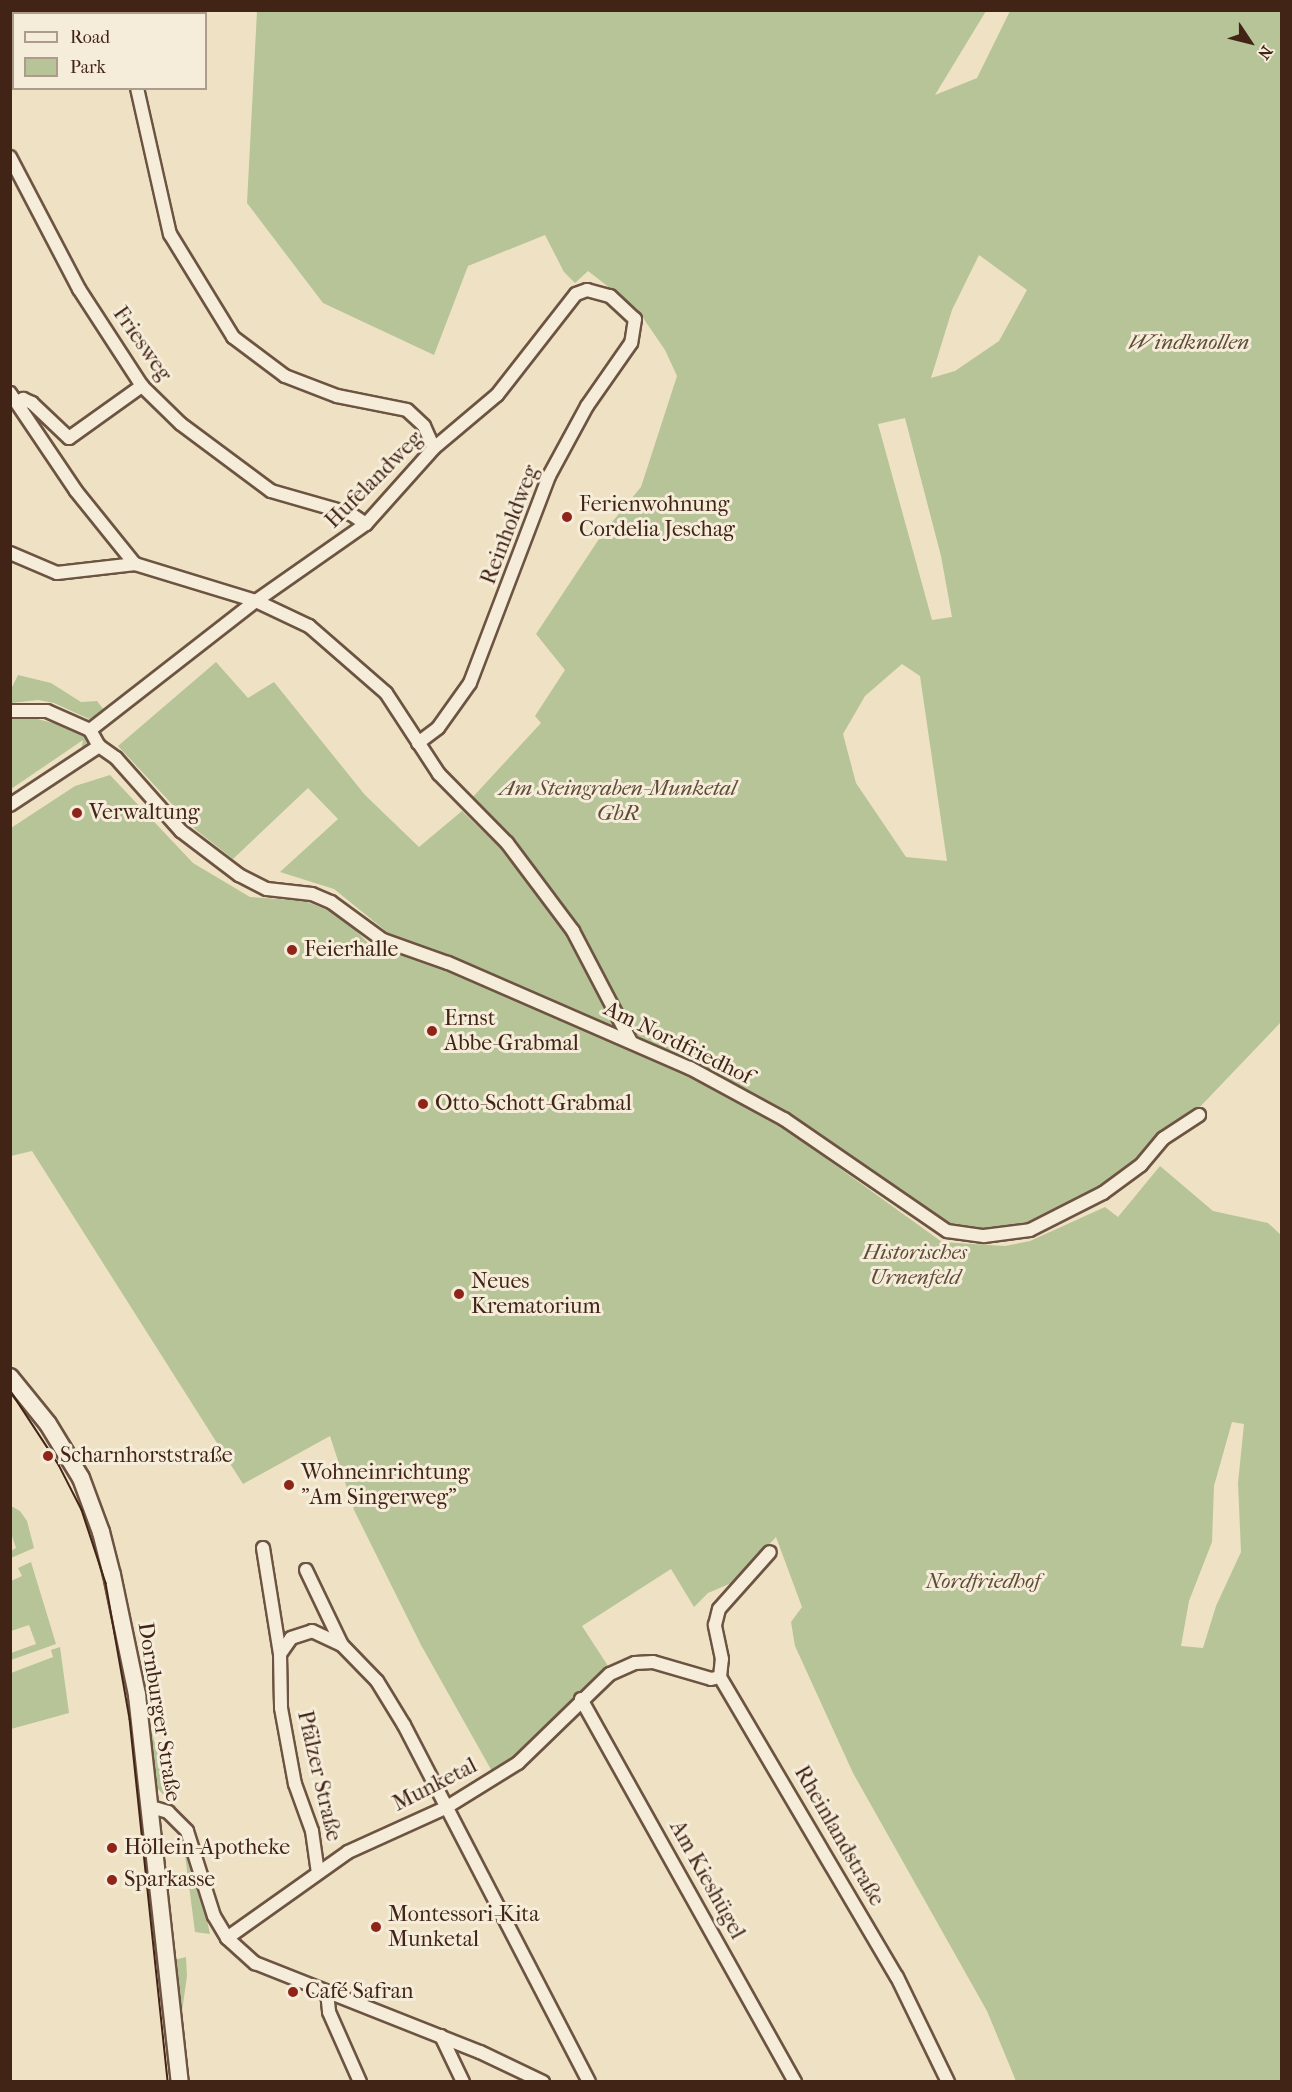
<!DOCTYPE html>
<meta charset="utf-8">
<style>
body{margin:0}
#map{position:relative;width:1292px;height:2092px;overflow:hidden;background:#efe2c4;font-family:"IM FELL French Canon",serif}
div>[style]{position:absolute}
.green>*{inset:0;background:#b6c497}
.roads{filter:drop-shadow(2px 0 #6d5442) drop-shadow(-2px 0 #6d5442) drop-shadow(0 2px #6d5442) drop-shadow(0 -2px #6d5442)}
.street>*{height:12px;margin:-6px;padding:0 6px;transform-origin:6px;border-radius:6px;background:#f5ecd9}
.secondary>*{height:16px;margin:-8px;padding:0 8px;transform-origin:8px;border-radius:8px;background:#f5ecd9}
.tram>*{height:1.5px;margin:-0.75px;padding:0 0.75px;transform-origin:0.75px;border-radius:0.75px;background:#422416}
.dots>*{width:16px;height:16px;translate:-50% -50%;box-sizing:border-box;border:3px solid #f5ecd9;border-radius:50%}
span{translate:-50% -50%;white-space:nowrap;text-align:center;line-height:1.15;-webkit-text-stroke:6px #f5ecd9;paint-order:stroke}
.park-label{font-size:22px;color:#5f4c36;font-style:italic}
.street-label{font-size:22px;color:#422416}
.poi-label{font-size:22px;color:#422416}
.left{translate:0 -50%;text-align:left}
.frame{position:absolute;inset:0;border:12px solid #422416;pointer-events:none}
.legend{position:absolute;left:12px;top:12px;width:195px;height:78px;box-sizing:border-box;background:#f5ecd9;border:2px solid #ad9c8b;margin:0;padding:8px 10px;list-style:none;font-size:18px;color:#422416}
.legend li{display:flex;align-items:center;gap:12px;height:30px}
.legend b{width:30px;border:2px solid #ad9c8b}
.north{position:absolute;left:1220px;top:12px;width:60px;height:60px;-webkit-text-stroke:4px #f5ecd9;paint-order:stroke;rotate:125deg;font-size:16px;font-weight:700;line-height:24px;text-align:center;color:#422416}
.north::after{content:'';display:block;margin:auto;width:21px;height:27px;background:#422416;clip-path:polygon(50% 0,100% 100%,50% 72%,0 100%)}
</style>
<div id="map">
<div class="green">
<i style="clip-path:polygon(evenodd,257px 11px,986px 11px,935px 95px,977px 78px,1010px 11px,1281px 11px,1281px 1022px,1196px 1111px,1105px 1187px,1027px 1222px,986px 1229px,950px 1225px,786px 1114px,635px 1038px,511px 841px,472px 798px,541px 723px,535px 716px,565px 670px,536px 634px,603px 533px,641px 487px,677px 376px,665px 350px,637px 309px,588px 271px,575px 283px,564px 272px,545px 235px,468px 266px,434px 355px,323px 303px,247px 203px,257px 11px,979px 255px,1027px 290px,999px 341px,955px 371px,931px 378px,952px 310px,979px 255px,257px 11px,905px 418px,941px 556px,952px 617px,932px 620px,878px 424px,905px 418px,257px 11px,902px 664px,920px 676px,947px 861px,906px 857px,856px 783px,843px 734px,865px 696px,902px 664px)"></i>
<i style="clip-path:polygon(216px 662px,248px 698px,274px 682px,365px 795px,419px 847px,462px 811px,499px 847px,566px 933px,618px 1030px,392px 936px,334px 889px,280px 872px,338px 819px,308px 788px,233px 859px,196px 830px,118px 746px)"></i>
<i style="clip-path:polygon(18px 675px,51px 683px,81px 702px,97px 701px,104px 710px,89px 719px,54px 703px,38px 700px,11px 703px,11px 689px)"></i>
<i style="clip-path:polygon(22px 715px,76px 729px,89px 742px,81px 751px,83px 740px,11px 789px,11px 717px)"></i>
<i style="clip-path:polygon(evenodd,110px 775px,193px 863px,250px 897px,305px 901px,342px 916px,369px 944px,448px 970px,706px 1083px,781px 1126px,942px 1242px,1005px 1246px,1030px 1241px,1105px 1207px,1118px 1217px,1160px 1166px,1213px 1211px,1268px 1223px,1282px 1236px,1281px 2081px,1016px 2081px,987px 2011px,853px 1773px,795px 1646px,791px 1622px,802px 1607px,776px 1537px,736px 1581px,708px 1593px,694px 1607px,671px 1569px,582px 1626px,610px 1669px,573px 1698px,512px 1761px,493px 1773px,421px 1645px,354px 1510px,330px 1436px,243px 1484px,32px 1151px,11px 1156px,11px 828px,75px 786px,110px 775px,1232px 1422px,1244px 1424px,1238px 1483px,1241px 1552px,1216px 1606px,1203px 1648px,1181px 1646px,1189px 1601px,1212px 1542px,1214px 1486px,1232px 1422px)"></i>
<i style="clip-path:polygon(11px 1506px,20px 1511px,27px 1521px,34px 1548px,11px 1558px,11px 1551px,16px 1548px,11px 1533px)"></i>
<i style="clip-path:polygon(31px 1562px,56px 1644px,11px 1660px,11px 1653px,36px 1644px,29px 1625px,11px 1631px,11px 1581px,22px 1576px,18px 1568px)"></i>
<i style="clip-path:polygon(60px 1647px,69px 1713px,11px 1729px,11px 1673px,53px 1657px,51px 1650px)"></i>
<i style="clip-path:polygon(143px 1699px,168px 1792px,166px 1798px,154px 1784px)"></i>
<i style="clip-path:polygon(183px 1839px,205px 1911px,210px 1934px,195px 1932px)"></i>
<i style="clip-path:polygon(186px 1957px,187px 1976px,180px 2026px,174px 1960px)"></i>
</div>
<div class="roads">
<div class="street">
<i style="left:114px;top:10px;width:4px;rotate:63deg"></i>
<i style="left:137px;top:88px;width:150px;rotate:77.3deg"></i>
<i style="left:170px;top:234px;width:121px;rotate:58.5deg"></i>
<i style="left:233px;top:337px;width:65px;rotate:36.9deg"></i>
<i style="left:285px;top:376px;width:56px;rotate:21deg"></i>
<i style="left:337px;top:396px;width:71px;rotate:11.3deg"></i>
<i style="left:407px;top:410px;width:23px;rotate:43deg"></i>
<i style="left:424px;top:426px;width:24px;rotate:66deg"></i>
<i style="left:10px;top:157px;width:149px;rotate:62.4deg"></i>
<i style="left:79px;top:289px;width:116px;rotate:57deg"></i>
<i style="left:142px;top:386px;width:54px;rotate:44.3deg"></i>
<i style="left:181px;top:424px;width:112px;rotate:36.7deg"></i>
<i style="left:271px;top:491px;width:83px;rotate:16deg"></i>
<i style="left:351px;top:514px;width:18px;rotate:34deg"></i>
<i style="left:10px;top:393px;width:118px;rotate:56deg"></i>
<i style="left:76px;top:491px;width:94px;rotate:51.1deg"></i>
<i style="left:135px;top:564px;width:127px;rotate:17deg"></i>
<i style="left:256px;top:601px;width:59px;rotate:25.3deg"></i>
<i style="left:309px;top:626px;width:102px;rotate:41deg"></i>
<i style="left:386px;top:693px;width:97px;rotate:56.8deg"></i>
<i style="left:439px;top:774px;width:97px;rotate:45.4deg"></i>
<i style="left:507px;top:843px;width:110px;rotate:53.1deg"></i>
<i style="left:573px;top:931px;width:125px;rotate:62.4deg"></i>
<i style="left:17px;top:402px;width:7px;rotate:-27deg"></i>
<i style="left:23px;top:399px;width:10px;rotate:24deg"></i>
<i style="left:32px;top:403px;width:51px;rotate:43.4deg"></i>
<i style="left:69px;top:438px;width:90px;rotate:-35.5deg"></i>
<i style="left:10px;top:553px;width:51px;rotate:23.1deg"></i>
<i style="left:57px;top:573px;width:79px;rotate:-6.6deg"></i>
<i style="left:10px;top:711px;width:37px"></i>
<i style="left:47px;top:711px;width:47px;rotate:23.8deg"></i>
<i style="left:90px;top:730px;width:18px;rotate:61deg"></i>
<i style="left:99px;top:746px;width:21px;rotate:35deg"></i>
<i style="left:116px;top:758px;width:98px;rotate:48.3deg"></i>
<i style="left:181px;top:831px;width:73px;rotate:37.2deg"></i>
<i style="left:239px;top:875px;width:31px;rotate:27deg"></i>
<i style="left:267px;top:889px;width:45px;rotate:6.3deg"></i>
<i style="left:312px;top:894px;width:21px;rotate:23deg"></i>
<i style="left:331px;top:902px;width:64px;rotate:36.2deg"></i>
<i style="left:383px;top:940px;width:69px;rotate:19.5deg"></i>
<i style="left:448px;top:963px;width:264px;rotate:23.5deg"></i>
<i style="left:690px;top:1068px;width:107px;rotate:28.5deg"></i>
<i style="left:784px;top:1119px;width:198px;rotate:34.5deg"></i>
<i style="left:947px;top:1231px;width:37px;rotate:8deg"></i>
<i style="left:984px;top:1236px;width:46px;rotate:-7.4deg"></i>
<i style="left:1030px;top:1230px;width:82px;rotate:-26.9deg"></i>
<i style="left:1103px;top:1193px;width:47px;rotate:-36.4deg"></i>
<i style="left:1141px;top:1165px;width:35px;rotate:-50deg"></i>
<i style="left:1164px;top:1138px;width:42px;rotate:-33.3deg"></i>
<i style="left:90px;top:730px;width:210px;rotate:-37.9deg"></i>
<i style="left:256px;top:601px;width:134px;rotate:-35deg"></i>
<i style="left:366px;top:524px;width:102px;rotate:-48.2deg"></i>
<i style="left:434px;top:448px;width:82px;rotate:-40.1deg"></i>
<i style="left:497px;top:395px;width:128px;rotate:-52deg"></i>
<i style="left:576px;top:294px;width:12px;rotate:-20deg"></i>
<i style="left:587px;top:290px;width:24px;rotate:15deg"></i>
<i style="left:610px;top:296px;width:34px;rotate:43deg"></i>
<i style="left:635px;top:319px;width:24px;rotate:99deg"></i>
<i style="left:631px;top:343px;width:77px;rotate:124.9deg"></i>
<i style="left:587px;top:406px;width:80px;rotate:118.5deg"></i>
<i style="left:549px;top:476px;width:222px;rotate:110.9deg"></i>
<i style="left:470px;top:683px;width:55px;rotate:125.4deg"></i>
<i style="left:438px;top:728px;width:25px;rotate:143deg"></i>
<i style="left:10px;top:805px;width:107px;rotate:-33.5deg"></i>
<i style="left:263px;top:1548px;width:107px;rotate:80.9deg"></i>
<i style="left:280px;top:1654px;width:54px;rotate:88.9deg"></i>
<i style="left:281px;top:1708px;width:77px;rotate:79.6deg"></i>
<i style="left:295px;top:1784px;width:50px;rotate:70.1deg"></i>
<i style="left:312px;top:1831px;width:42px;rotate:81.9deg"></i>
<i style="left:306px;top:1570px;width:83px;rotate:64.4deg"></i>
<i style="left:280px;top:1654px;width:19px;rotate:-55deg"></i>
<i style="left:291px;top:1638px;width:22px;rotate:-18deg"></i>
<i style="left:312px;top:1631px;width:33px;rotate:25deg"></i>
<i style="left:342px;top:1645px;width:50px;rotate:45.8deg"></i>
<i style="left:377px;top:1681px;width:52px;rotate:58.5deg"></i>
<i style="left:404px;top:1725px;width:402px;rotate:62.6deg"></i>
<i style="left:720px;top:1677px;width:348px;rotate:59.5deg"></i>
<i style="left:897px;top:1977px;width:117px;rotate:64.1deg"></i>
<i style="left:720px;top:1677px;width:18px;rotate:-84deg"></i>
<i style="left:722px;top:1659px;width:35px;rotate:-102deg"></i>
<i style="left:715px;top:1625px;width:16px;rotate:-76deg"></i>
<i style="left:719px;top:1609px;width:76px;rotate:-48.2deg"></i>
<i style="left:581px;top:1699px;width:439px;rotate:60.8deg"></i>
<i style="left:151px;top:1807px;width:18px;rotate:16deg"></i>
<i style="left:168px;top:1812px;width:27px;rotate:45deg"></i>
<i style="left:187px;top:1831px;width:89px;rotate:72.4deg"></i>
<i style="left:214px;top:1916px;width:26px;rotate:59deg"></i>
<i style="left:227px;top:1938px;width:38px;rotate:42deg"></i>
<i style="left:255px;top:1963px;width:242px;rotate:21.6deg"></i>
<i style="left:480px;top:2052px;width:70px;rotate:25.5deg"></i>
<i style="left:227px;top:1938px;width:148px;rotate:-35.4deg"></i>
<i style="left:348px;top:1852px;width:109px;rotate:-24.4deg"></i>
<i style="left:447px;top:1807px;width:84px;rotate:-31.8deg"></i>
<i style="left:518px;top:1763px;width:128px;rotate:-44.1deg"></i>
<i style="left:610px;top:1674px;width:27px;rotate:-24deg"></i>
<i style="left:635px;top:1663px;width:18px;rotate:-3deg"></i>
<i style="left:653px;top:1662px;width:60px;rotate:16.3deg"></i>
<i style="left:711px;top:1679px;width:9px;rotate:-13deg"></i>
<i style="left:327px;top:1992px;width:20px;rotate:84deg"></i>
<i style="left:329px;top:2012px;width:77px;rotate:66.1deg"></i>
<i style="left:441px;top:2036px;width:51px;rotate:64.4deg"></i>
</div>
<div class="secondary">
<i style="left:10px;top:1377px;width:60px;rotate:51deg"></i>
<i style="left:48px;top:1424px;width:63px;rotate:58.6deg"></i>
<i style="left:81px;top:1478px;width:58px;rotate:69.7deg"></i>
<i style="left:101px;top:1532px;width:44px;rotate:75.7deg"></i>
<i style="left:112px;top:1575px;width:123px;rotate:78.2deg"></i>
<i style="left:137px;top:1695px;width:389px;rotate:83.7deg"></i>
</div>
</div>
<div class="tram">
<i style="left:10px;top:1390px;width:90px;rotate:56.8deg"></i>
<i style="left:59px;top:1465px;width:51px;rotate:62.9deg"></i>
<i style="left:82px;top:1510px;width:77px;rotate:71.8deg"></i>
<i style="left:106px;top:1583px;width:138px;rotate:80deg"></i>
<i style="left:130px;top:1719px;width:365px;rotate:84deg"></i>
</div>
<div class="dots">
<i style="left:567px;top:517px;background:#8f2418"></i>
<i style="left:77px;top:813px;background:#8f2418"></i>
<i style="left:292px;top:950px;background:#8f2418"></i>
<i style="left:432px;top:1031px;background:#8f2418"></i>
<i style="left:423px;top:1104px;background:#8f2418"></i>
<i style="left:459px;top:1294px;background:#8f2418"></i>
<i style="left:48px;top:1456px;background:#8f2418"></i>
<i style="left:289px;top:1485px;background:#8f2418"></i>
<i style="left:112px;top:1848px;background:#8f2418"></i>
<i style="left:112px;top:1880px;background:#8f2418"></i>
<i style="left:376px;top:1927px;background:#8f2418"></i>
<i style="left:293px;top:1992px;background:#8f2418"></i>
</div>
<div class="park-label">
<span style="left:1189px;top:343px">Windknollen</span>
<span style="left:618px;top:801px">Am Steingraben-Munketal<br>GbR</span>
<span style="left:915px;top:1265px">Historisches<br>Urnenfeld</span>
<span style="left:983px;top:1582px">Nordfriedhof</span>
</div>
<div class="street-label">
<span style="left:142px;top:344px;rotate:55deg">Friesweg</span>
<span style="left:374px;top:480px;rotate:-45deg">Hufelandweg</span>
<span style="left:510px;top:525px;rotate:-69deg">Reinholdweg</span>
<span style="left:678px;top:1043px;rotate:26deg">Am Nordfriedhof</span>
<span style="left:159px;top:1712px;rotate:81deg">Dornburger Straße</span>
<span style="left:319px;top:1776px;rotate:77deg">Pfälzer Straße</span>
<span style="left:435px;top:1785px;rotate:-27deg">Munketal</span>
<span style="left:839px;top:1836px;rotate:60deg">Rheinlandstraße</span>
<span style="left:707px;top:1880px;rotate:61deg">Am Kieshügel</span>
</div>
<div class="poi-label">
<span class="left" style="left:579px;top:517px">Ferienwohnung<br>Cordelia Jeschag</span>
<span class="left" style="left:89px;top:813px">Verwaltung</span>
<span class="left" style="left:304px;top:950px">Feierhalle</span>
<span class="left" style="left:444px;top:1031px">Ernst<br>Abbe-Grabmal</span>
<span class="left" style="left:435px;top:1104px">Otto-Schott-Grabmal</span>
<span class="left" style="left:471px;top:1294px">Neues<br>Krematorium</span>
<span class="left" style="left:60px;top:1456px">Scharnhorststraße</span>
<span class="left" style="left:301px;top:1485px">Wohneinrichtung<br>"Am Singerweg"</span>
<span class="left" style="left:124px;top:1848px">Höllein-Apotheke</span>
<span class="left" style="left:124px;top:1880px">Sparkasse</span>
<span class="left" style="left:388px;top:1927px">Montessori-Kita<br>Munketal</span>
<span class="left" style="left:305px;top:1992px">Café Safran</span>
</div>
<div class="frame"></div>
<ul class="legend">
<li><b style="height:8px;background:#f5ecd9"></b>Road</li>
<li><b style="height:16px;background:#b6c497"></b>Park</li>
</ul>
<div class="north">N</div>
</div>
